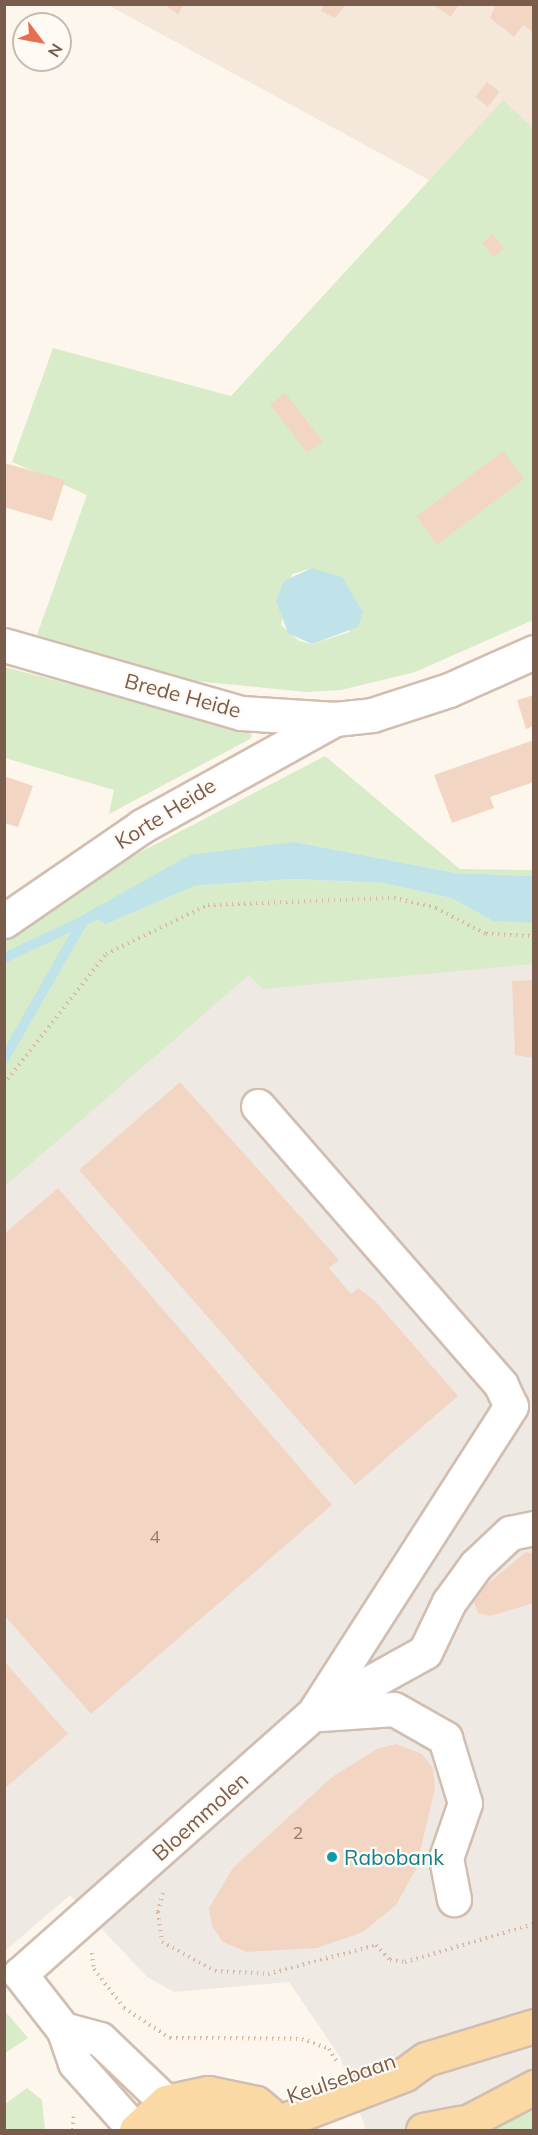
<!DOCTYPE html>
<style>
body{margin:0}
#map{position:relative;width:538px;height:2135px;overflow:hidden;background:#fdf6ec;font-family:Mulish,sans-serif}
div>[style]{position:absolute}
.residential>*{inset:0;background:#f5e8da}
.industrial>*{inset:0;background:#efe9e4}
.green>*{inset:0;background:#d8ecc9}
.water>*{inset:0;background:#bfe3e8}
.stream>*{height:10px;margin:-5px;padding:0 5px;transform-origin:5px;border-radius:5px;background:#bfe3e8}
.building>*{inset:0;background:#f3d5c3;transform-origin:0 0}
.path>*{height:4px;margin-top:-2px;transform-origin:0;background:repeating-linear-gradient(90deg,#d9b8a5 0 1.5px,transparent 0 6px)}
.roads{filter:drop-shadow(2px 0 #d1beb0) drop-shadow(-2px 0 #d1beb0) drop-shadow(0 2px #d1beb0) drop-shadow(0 -2px #d1beb0)}
.minor>*{height:33px;margin:-16.5px;padding:0 16.5px;transform-origin:16.5px;border-radius:16.5px;background:#fff}
.major>*{height:33px;margin:-16.5px;padding:0 16.5px;transform-origin:16.5px;border-radius:16.5px;background:#fbd9a5}
.dots>*{width:16px;height:16px;translate:-50% -50%;box-sizing:border-box;border:3px solid #fffaf3;border-radius:50%}
span{translate:-50% -50%;white-space:nowrap;text-align:center;line-height:1.15;-webkit-text-stroke:4.5px #fffaf3;paint-order:stroke}
.number-label{font-size:18px;color:#987a6a}
.number-label span{-webkit-text-stroke-width:0}
.street-label{font-size:21px;color:#7a5c4d}
.culture-label{font-size:21px;color:#0d838f}
.left{translate:0 -50%;text-align:left}
.frame{position:absolute;inset:0;border:6px solid #7a5c4d;pointer-events:none}
.north{position:absolute;left:12px;top:12px;width:60px;height:60px;box-sizing:border-box;background:#fffaf3;border:2px solid #cabbb1;border-radius:50%;rotate:122deg;font-size:16px;font-weight:700;line-height:24px;text-align:center;color:#7a5c4d}
.north::after{content:'';display:block;margin:auto;width:21px;height:27px;background:#e76f51;clip-path:polygon(50% 0,100% 100%,50% 72%,0 100%)}
</style>
<div id="map">
<div class="residential">
<i style="clip-path:polygon(108px 5px,533px 5px,533px 169px,512px 152px,429px 180px)"></i>
</div>
<div class="industrial">
<i style="clip-path:polygon(533px 912px,533px 2130px,366px 2130px,340px 2057px,289px 1982px,174px 1992px,147px 1977px,70px 1895px,5px 1951px,5px 1158px,231px 963px)"></i>
</div>
<div class="green">
<i style="clip-path:polygon(evenodd,503px 100px,533px 128px,533px 620px,415px 672px,341px 690px,306px 692px,195px 681px,37px 635px,87px 495px,12px 462px,53px 348px,231px 396px,503px 100px,312px 568px,350px 632px,312px 644px,299px 641px,281px 625px,292px 574px,312px 568px)"></i>
<i style="clip-path:polygon(4px 667px,206px 719px,252px 734px,250px 739px,109px 814px,114px 790px,5px 758px)"></i>
<i style="clip-path:polygon(325px 756px,460px 869px,533px 870px,533px 876px,456px 873px,295px 842px,106px 924px,194px 886px,293px 879px,383px 883px,451px 898px,493px 921px,533px 923px,533px 964px,263px 989px,249px 975px,5px 1186px,5px 938px,58px 895px)"></i>
<i style="clip-path:polygon(5px 2011px,28px 2038px,5px 2053px,4px 2053px)"></i>
<i style="clip-path:polygon(27px 2088px,42px 2100px,45px 2130px,5px 2130px,5px 2104px)"></i>
<i style="clip-path:polygon(533px 2111px,533px 2130px,492px 2130px,515px 2117px)"></i>
</div>
<div class="water">
<i style="clip-path:polygon(312px 568px,342px 577px,363px 612px,358px 627px,312px 644px,288px 633px,276px 601px,284px 581px)"></i>
<i style="clip-path:polygon(295px 842px,456px 873px,533px 876px,533px 923px,493px 921px,451px 898px,383px 883px,293px 879px,194px 886px,106px 924px,86px 913px,190px 855px)"></i>
</div>
<div class="stream">
<i style="left:4px;top:958px;width:110px;rotate:-25.2deg"></i>
<i style="left:4px;top:1059px;width:159px;rotate:-60.2deg"></i>
</div>
<div class="building">
<i style="clip-path:polygon(165px 4px,184px 4px,178px 15px)"></i>
<i style="clip-path:polygon(324px 4px,347px 4px,335px 18px,321px 11px)"></i>
<i style="clip-path:polygon(432px 4px,459px 4px,451px 17px)"></i>
<i style="clip-path:polygon(496px 4px,534px 4px,534px 33px,523px 25px,514px 37px,490px 18px)"></i>
<i style="left:487px;top:82px;width:16px;height:19px;rotate:38deg"></i>
<i style="left:493px;top:234px;width:18px;height:14px;rotate:52deg"></i>
<i style="left:285px;top:393px;width:61px;height:19px;rotate:52deg"></i>
<i style="left:503px;top:451px;width:35px;height:109px;rotate:53deg"></i>
<i style="clip-path:polygon(4px 463px,65px 480px,52px 521px,4px 507px)"></i>
<i style="clip-path:polygon(534px 695px,534px 726px,526px 729px,517px 700px)"></i>
<i style="clip-path:polygon(534px 740px,534px 782px,490px 797px,494px 808px,452px 823px,434px 775px)"></i>
<i style="clip-path:polygon(4px 776px,33px 786px,18px 827px,4px 823px)"></i>
<i style="clip-path:polygon(534px 980px,534px 1058px,515px 1055px,512px 981px)"></i>
<i style="clip-path:polygon(180px 1082px,339px 1260px,329px 1268px,351px 1294px,358px 1288px,375px 1301px,458px 1396px,355px 1485px,79px 1170px)"></i>
<i style="clip-path:polygon(58px 1188px,332px 1505px,91px 1714px,4px 1615px,4px 1234px)"></i>
<i style="clip-path:polygon(526px 1552px,534px 1554px,534px 1603px,490px 1616px,478px 1613px,474px 1602px,481px 1589px)"></i>
<i style="clip-path:polygon(4px 1661px,68px 1734px,4px 1789px)"></i>
<i style="clip-path:polygon(396px 1744px,422px 1754px,433px 1768px,435px 1788px,416px 1869px,396px 1905px,363px 1932px,317px 1948px,247px 1952px,223px 1942px,212px 1926px,209px 1908px,233px 1868px,332px 1777px,377px 1749px)"></i>
</div>
<div class="path">
<i style="left:4px;top:1084px;width:165px;rotate:-51.9deg"></i>
<i style="left:106px;top:954px;width:113px;rotate:-25.7deg"></i>
<i style="left:208px;top:905px;width:186px;rotate:-2.2deg"></i>
<i style="left:394px;top:898px;width:43px;rotate:13.4deg"></i>
<i style="left:436px;top:908px;width:56px;rotate:27.5deg"></i>
<i style="left:486px;top:934px;width:48px;rotate:2.4deg"></i>
<i style="left:163px;top:1893px;width:20px;rotate:105deg"></i>
<i style="left:158px;top:1912px;width:30px;rotate:82deg"></i>
<i style="left:162px;top:1942px;width:60px;rotate:28.7deg"></i>
<i style="left:215px;top:1971px;width:53px;rotate:3.2deg"></i>
<i style="left:268px;top:1974px;width:112px;rotate:-15deg"></i>
<i style="left:376px;top:1945px;width:21px;rotate:47deg"></i>
<i style="left:390px;top:1960px;width:15px;rotate:8deg"></i>
<i style="left:405px;top:1962px;width:134px;rotate:-16.4deg"></i>
<i style="left:92px;top:1953px;width:16px;rotate:83deg"></i>
<i style="left:94px;top:1969px;width:49px;rotate:52.4deg"></i>
<i style="left:124px;top:2008px;width:55px;rotate:33.1deg"></i>
<i style="left:170px;top:2038px;width:132px;rotate:0.4deg"></i>
<i style="left:302px;top:2039px;width:29px;rotate:20deg"></i>
<i style="left:329px;top:2049px;width:17px;rotate:59deg"></i>
<i style="left:73px;top:2130px;width:17px;rotate:-87deg"></i>
</div>
<div class="roads">
<div class="minor">
<i style="left:4px;top:645px;width:247px;rotate:16deg"></i>
<i style="left:241px;top:713px;width:94px;rotate:3.7deg"></i>
<i style="left:335px;top:719px;width:37px;rotate:-6deg"></i>
<i style="left:372px;top:715px;width:81px;rotate:-18deg"></i>
<i style="left:449px;top:690px;width:93px;rotate:-24.1deg"></i>
<i style="left:4px;top:921px;width:168px;rotate:-34.5deg"></i>
<i style="left:142px;top:826px;width:221px;rotate:-29deg"></i>
<i style="left:258px;top:1106px;width:370px;rotate:48.9deg"></i>
<i style="left:501px;top:1385px;width:23px;rotate:65deg"></i>
<i style="left:511px;top:1406px;width:361px;rotate:122.7deg"></i>
<i style="left:321px;top:1714px;width:73px;rotate:-3.9deg"></i>
<i style="left:394px;top:1709px;width:59px;rotate:29.6deg"></i>
<i style="left:445px;top:1738px;width:68px;rotate:72.9deg"></i>
<i style="left:465px;top:1803px;width:58px;rotate:109.1deg"></i>
<i style="left:446px;top:1858px;width:42px;rotate:79deg"></i>
<i style="left:63px;top:2029px;width:38px;rotate:15deg"></i>
<i style="left:100px;top:2039px;width:91px;rotate:43.7deg"></i>
<i style="left:135px;top:2130px;width:90px;rotate:-131.8deg"></i>
<i style="left:75px;top:2063px;width:36px;rotate:-109deg"></i>
<i style="left:63px;top:2029px;width:70px;rotate:-128deg"></i>
<i style="left:20px;top:1974px;width:392px;rotate:-41.6deg"></i>
<i style="left:313px;top:1714px;width:128px;rotate:-29deg"></i>
<i style="left:425px;top:1652px;width:55px;rotate:-64.4deg"></i>
<i style="left:449px;top:1602px;width:46px;rotate:-53.9deg"></i>
<i style="left:476px;top:1565px;width:47px;rotate:-43.3deg"></i>
<i style="left:510px;top:1533px;width:25px;rotate:-12deg"></i>
</div>
<div class="major">
<i style="left:136px;top:2130px;width:41px;rotate:-43deg"></i>
<i style="left:166px;top:2102px;width:43px;rotate:-12.1deg"></i>
<i style="left:208px;top:2093px;width:49px;rotate:11.8deg"></i>
<i style="left:256px;top:2103px;width:40px;rotate:40deg"></i>
<i style="left:170px;top:2130px;width:50px;rotate:-17.4deg"></i>
<i style="left:218px;top:2115px;width:33px;rotate:20deg"></i>
<i style="left:249px;top:2126px;width:31px;rotate:-7deg"></i>
<i style="left:280px;top:2122px;width:134px;rotate:-21deg"></i>
<i style="left:405px;top:2074px;width:26px;rotate:-36deg"></i>
<i style="left:426px;top:2059px;width:113px;rotate:-17deg"></i>
<i style="left:423px;top:2130px;width:38px;rotate:-11deg"></i>
<i style="left:452px;top:2130px;width:93px;rotate:-27.7deg"></i>
</div>
</div>
<div class="dots">
<i style="left:332px;top:1857px;background:#0f9aa8"></i>
</div>
<div class="number-label">
<span style="left:155px;top:1537px">4</span>
<span style="left:298px;top:1833px">2</span>
</div>
<div class="street-label">
<span style="left:183px;top:695px;rotate:15deg">Brede Heide</span>
<span style="left:165px;top:813px;rotate:-32deg">Korte Heide</span>
<span style="left:200px;top:1816px;rotate:-42deg">Bloemmolen</span>
<span style="left:341px;top:2078px;rotate:-19deg">Keulsebaan</span>
</div>
<div class="culture-label">
<span class="left" style="left:344px;top:1857px">Rabobank</span>
</div>
<div class="frame"></div>
<div class="north">N</div>
</div>
